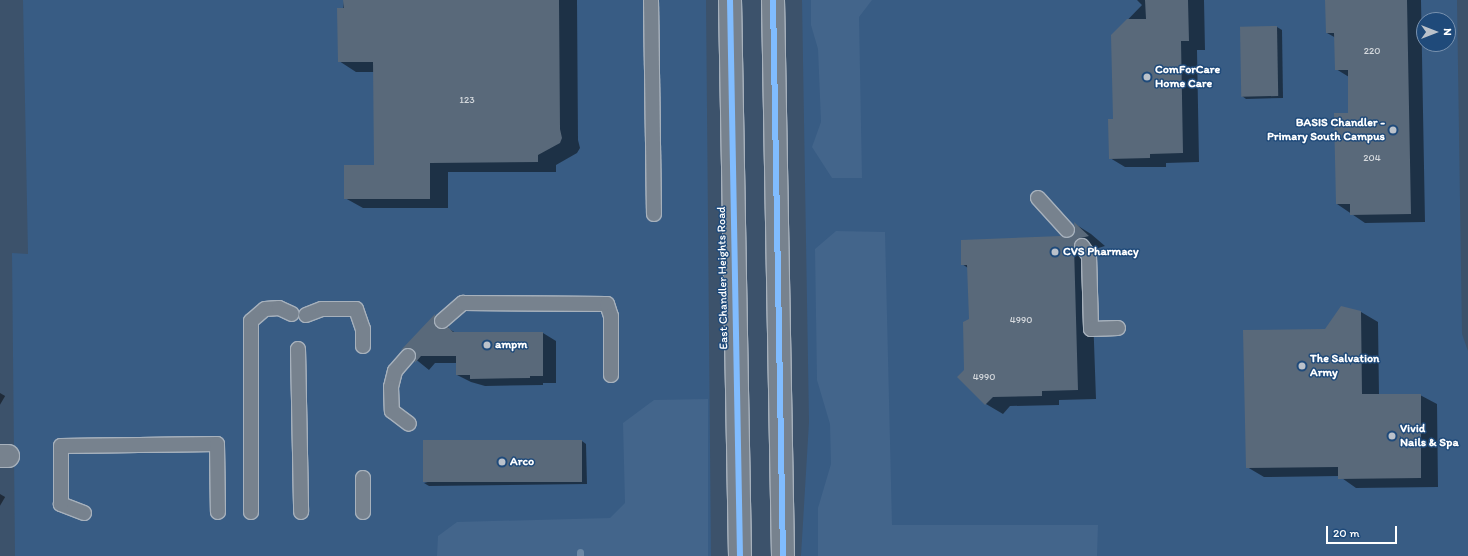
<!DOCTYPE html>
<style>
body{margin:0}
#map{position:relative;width:1468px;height:556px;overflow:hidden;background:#3c526b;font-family:Itim,sans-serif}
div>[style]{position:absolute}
.built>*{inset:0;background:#385c84}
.green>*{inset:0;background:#43658b}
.shadow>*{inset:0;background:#0007;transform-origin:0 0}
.stream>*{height:7px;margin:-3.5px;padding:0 3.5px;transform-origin:3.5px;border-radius:3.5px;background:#6c88a5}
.building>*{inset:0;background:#59697a;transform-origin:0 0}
.roads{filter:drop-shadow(1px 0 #a7b1bc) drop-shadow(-1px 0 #a7b1bc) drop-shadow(0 1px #a7b1bc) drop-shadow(0 -1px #a7b1bc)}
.service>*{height:14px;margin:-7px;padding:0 7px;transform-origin:7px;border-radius:7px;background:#77828e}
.minor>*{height:22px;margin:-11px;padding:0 11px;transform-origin:11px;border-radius:11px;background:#77828e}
.secondary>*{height:22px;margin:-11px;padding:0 11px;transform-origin:11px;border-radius:11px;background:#77828e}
.cycleway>*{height:6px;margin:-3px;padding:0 3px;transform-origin:3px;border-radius:3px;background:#80bcff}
.dots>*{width:11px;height:11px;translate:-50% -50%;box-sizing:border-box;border:2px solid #1f4a7a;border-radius:50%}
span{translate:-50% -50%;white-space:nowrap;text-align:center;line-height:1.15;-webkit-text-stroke:3px #1f4a7a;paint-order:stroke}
.number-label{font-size:10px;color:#d6dade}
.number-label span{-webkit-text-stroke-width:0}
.poi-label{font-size:12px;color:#fff;font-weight:700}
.left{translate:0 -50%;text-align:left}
.right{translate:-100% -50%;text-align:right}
.street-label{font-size:12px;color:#fff}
.north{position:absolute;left:1416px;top:12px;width:40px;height:40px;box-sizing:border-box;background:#1f4a7a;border:1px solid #7992af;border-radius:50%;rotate:90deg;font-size:11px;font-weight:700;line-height:16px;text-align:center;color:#fff}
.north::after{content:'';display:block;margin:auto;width:14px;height:18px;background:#bbc2cb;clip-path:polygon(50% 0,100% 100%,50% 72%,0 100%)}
.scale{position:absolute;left:1326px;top:526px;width:71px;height:18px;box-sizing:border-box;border:2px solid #fff;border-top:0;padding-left:5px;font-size:12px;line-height:14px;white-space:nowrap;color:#fff;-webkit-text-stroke:3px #1f4a7a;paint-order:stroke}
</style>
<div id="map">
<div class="built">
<i style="clip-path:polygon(23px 0,706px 0,711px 556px,15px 556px,12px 253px,28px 254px)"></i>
<i style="clip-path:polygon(evenodd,802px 0,1457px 0,1462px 334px,1468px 351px,1468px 556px,801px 556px,809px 422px,802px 0,1424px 20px,1448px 20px,1448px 44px,1424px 44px,1424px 20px)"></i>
</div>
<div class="green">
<i style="clip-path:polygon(811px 0,872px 0,859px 17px,862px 178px,832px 178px,812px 147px,821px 122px,818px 49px,811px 25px)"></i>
<i style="clip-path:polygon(836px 231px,885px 232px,892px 525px,1098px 525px,1097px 556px,818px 556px,818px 508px,831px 464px,830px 424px,817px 380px,815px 249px)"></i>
<i style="clip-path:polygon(708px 399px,708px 556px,437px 556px,438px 536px,457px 522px,610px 518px,625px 503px,623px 423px,654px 400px)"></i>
</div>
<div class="shadow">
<i style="clip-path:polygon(344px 0,577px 0,578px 140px,580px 148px,577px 153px,556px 165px,556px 172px,448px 172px,448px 208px,363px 208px,345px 198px,375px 166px,374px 72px,356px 72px,339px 61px)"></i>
<i style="clip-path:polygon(1137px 0,1204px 0,1205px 50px,1197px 50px,1199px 162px,1166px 163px,1166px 167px,1125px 167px,1110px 158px,1114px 120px,1112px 36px,1142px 5px)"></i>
<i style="clip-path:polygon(1326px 0,1421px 0,1425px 222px,1365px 223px,1337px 204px,1349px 114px,1349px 77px,1336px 69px,1336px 38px,1327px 33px)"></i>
<i style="clip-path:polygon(1277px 27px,1282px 30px,1283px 98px,1246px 99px,1242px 96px,1241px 28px)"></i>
<i style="clip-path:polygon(1075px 224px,1091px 234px,1105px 246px,1095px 249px,1091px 257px,1096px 399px,1059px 400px,1059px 405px,1010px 406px,1003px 414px,986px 404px,965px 370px,970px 320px,968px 268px,962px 264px,1069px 239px,1076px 233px)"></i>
<i style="clip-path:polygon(1361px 312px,1378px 322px,1379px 395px,1420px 395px,1437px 404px,1438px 487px,1356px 488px,1339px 476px,1264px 477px,1247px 467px,1326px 330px)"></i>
<i style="clip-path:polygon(435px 316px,448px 323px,449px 329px,456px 333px,543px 333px,556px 341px,556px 383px,543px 383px,543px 385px,485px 386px,471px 382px,457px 375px,457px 363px,435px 363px,429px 370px,403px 349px)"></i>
<i style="left:0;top:393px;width:6px;height:37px;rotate:31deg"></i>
<i style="clip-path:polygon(582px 441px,586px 444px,587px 484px,429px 486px,424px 483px)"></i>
<i style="left:0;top:494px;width:6px;height:55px;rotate:31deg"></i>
</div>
<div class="stream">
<i style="left:580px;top:556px;width:4px;rotate:-90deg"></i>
</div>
<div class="building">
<i style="clip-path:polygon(343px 0,559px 0,560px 129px,562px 138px,560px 143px,538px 155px,538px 162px,430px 163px,430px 199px,344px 199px,344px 165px,374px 165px,373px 62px,338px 62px,337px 8px,344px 8px)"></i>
<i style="clip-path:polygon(1145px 0,1188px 0,1189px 41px,1181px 41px,1183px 153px,1150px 154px,1150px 158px,1109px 159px,1108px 119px,1113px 119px,1111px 35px,1127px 19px,1146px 19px)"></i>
<i style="clip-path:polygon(1325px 0,1407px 0,1411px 214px,1350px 215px,1350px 204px,1336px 204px,1334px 113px,1348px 113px,1348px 70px,1335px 70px,1334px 33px,1326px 33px)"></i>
<i style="left:1277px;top:26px;width:70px;height:37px;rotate:89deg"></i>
<i style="clip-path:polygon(1074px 222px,1089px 236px,1077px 239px,1074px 246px,1078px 390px,1042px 391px,1042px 396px,993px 397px,985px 405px,957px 377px,964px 370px,963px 322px,969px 319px,967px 265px,961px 265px,961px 240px,1061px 236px,1068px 238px,1075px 233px)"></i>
<i style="clip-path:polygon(1341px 306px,1361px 311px,1362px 394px,1421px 394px,1421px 478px,1338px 479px,1338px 467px,1246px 468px,1243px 330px,1325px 329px)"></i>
<i style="clip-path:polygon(435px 314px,436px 327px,443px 329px,448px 327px,453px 332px,543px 332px,543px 376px,530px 376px,530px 378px,470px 379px,470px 375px,456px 375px,456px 356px,421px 356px,415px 363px,414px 350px,409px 348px,401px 350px)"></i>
<i style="left:582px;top:440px;width:42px;height:159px;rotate:90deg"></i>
</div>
<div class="roads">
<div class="service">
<i style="left:651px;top:0;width:214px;rotate:89.2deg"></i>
<i style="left:1038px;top:198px;width:43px;rotate:47.8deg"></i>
<i style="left:1082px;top:246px;width:12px;rotate:55deg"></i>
<i style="left:1089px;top:256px;width:73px;rotate:88.4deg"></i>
<i style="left:1091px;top:329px;width:27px;rotate:-2deg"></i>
<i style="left:306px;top:315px;width:17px;rotate:-21deg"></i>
<i style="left:322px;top:309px;width:34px"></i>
<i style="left:356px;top:309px;width:21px;rotate:71deg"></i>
<i style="left:363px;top:329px;width:17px;rotate:90deg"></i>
<i style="left:442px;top:321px;width:28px;rotate:-41deg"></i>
<i style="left:463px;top:303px;width:144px;rotate:0.4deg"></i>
<i style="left:607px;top:304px;width:13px;rotate:72deg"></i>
<i style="left:611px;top:316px;width:59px;rotate:90deg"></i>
<i style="left:298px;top:349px;width:163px;rotate:88.9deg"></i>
<i style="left:408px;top:356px;width:20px;rotate:131deg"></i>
<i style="left:395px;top:371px;width:16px;rotate:104deg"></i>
<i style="left:391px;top:387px;width:24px;rotate:88deg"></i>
<i style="left:392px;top:411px;width:21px;rotate:37deg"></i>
<i style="left:363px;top:478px;width:34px;rotate:90deg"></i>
<i style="left:251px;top:512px;width:191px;rotate:-90deg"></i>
<i style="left:251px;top:321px;width:18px;rotate:-41deg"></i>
<i style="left:265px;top:309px;width:14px;rotate:-4deg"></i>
<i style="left:279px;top:308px;width:14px;rotate:25deg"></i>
<i style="left:84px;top:513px;width:25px;rotate:-159deg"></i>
<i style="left:61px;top:504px;width:58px;rotate:-90deg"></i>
<i style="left:61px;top:446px;width:156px;rotate:-0.7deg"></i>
<i style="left:217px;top:444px;width:68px;rotate:89.2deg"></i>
</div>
<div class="minor">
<i style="left:0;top:456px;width:8px"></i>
</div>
<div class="secondary">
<i style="left:730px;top:0;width:556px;rotate:88.97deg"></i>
<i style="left:773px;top:0;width:556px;rotate:88.97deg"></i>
</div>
</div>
<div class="cycleway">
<i style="left:730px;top:0;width:556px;rotate:88.97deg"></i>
<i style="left:773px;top:0;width:556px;rotate:88.97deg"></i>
</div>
<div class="dots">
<i style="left:1147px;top:77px;background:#bbc2cb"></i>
<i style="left:1393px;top:130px;background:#bbc2cb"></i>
<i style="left:1055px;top:252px;background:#bbc2cb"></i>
<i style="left:487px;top:345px;background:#bbc2cb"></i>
<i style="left:1302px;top:366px;background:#bbc2cb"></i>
<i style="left:1392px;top:436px;background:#bbc2cb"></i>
<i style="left:502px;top:462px;background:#bbc2cb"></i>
</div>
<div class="number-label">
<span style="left:1372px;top:51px">220</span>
<span style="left:467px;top:100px">123</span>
<span style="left:1372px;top:158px">204</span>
<span style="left:1021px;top:320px">4990</span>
<span style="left:984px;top:377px">4990</span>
</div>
<div class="poi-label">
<span class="left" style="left:1155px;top:77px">ComForCare<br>Home Care</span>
<span class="right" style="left:1385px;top:130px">BASIS Chandler -<br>Primary South Campus</span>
<span class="left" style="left:1063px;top:252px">CVS Pharmacy</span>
<span class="left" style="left:495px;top:345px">ampm</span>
<span class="left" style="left:1310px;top:366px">The Salvation<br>Army</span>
<span class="left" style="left:1400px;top:436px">Vivid<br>Nails &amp; Spa</span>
<span class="left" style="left:510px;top:462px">Arco</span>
</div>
<div class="street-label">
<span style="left:723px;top:278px;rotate:-91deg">East Chandler Heights Road</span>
</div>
<div class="north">N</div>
<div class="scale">20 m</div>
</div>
